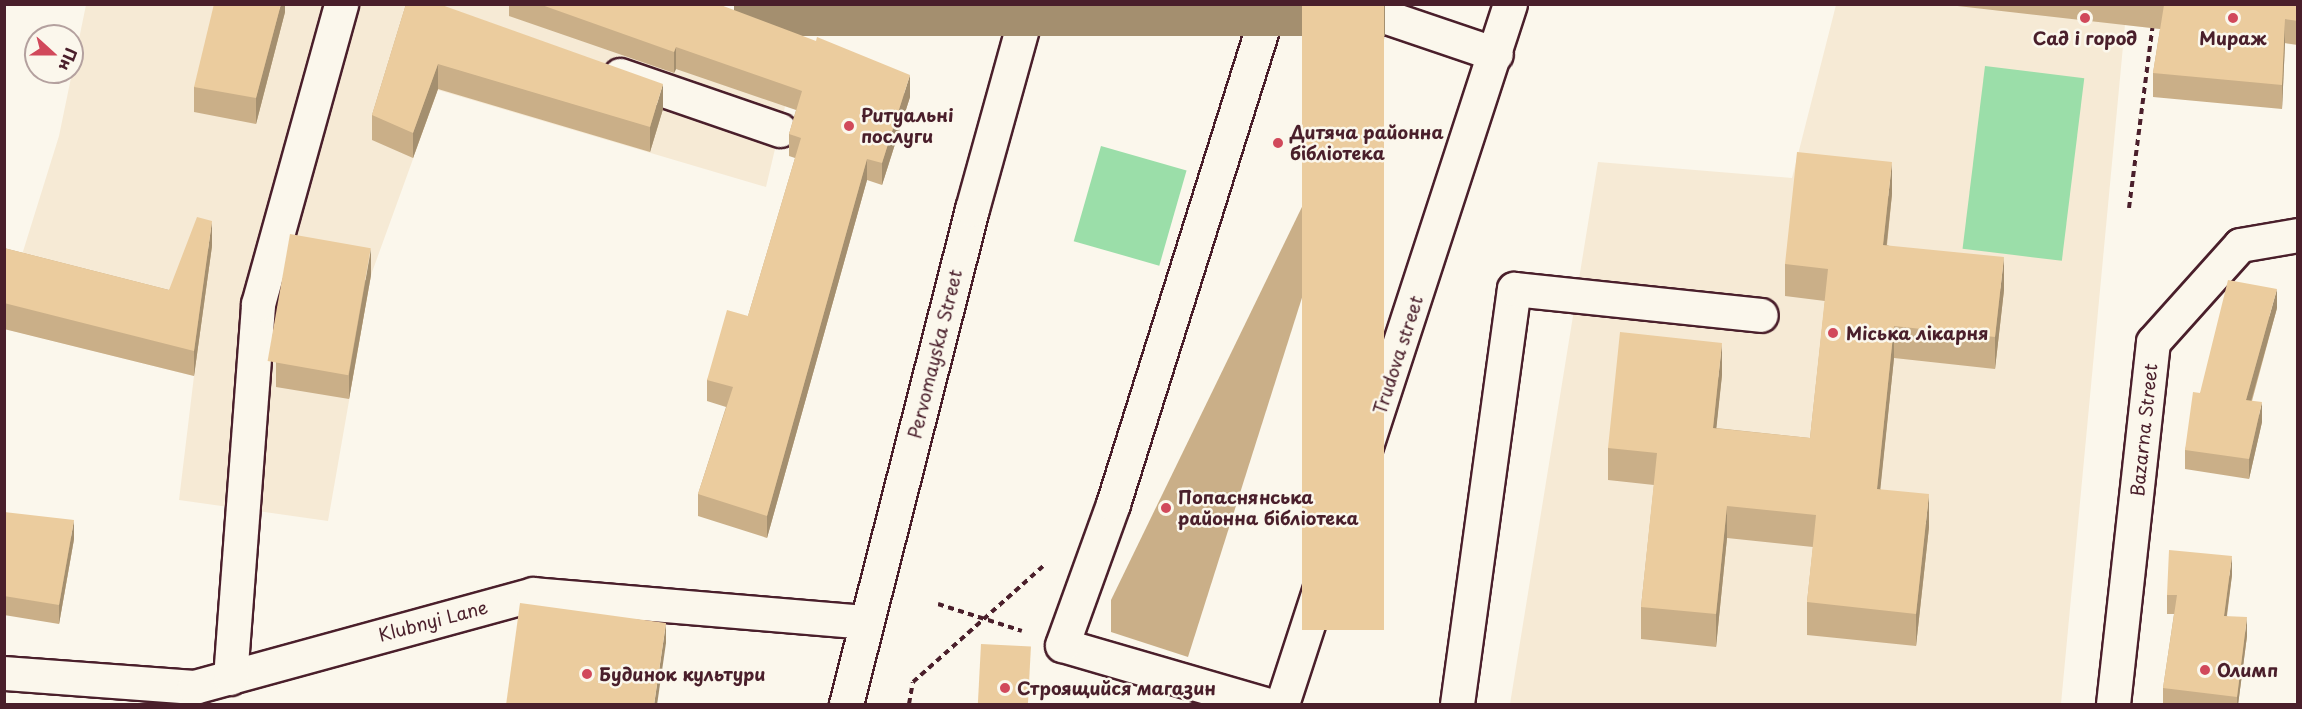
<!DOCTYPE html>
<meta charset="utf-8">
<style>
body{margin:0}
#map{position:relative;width:2302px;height:709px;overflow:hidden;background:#fbf7ec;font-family:"Playpen Sans",sans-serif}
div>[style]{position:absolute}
.built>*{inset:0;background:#f6ead5}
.green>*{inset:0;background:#9bdea9;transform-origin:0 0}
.path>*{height:4px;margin-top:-2px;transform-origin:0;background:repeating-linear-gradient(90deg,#4a1f2b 0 6px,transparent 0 10.5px)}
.roads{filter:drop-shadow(2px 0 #4a1f2b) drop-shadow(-2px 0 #4a1f2b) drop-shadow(0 2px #4a1f2b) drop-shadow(0 -2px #4a1f2b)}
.minor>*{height:33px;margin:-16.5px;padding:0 16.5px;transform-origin:16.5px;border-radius:16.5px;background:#fbf7ec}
.wall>*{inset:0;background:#caaf88}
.shaded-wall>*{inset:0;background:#a48f6f;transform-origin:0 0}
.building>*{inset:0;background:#ebcc9e;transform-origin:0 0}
.dots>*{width:16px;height:16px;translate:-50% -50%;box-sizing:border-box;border:3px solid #fbf7ec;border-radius:50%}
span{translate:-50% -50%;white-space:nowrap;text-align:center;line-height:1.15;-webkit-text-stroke:5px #fbf7ec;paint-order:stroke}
.poi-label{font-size:18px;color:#4a1f2b;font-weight:700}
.left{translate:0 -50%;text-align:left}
.street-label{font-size:18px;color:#4a1f2b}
.frame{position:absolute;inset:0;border:6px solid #4a1f2b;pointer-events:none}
.north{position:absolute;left:24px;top:24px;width:60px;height:60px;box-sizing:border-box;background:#fbf7ec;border:2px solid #b4a19f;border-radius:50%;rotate:111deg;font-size:16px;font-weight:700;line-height:24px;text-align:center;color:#4a1f2b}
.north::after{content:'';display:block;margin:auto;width:21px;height:27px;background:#d1495b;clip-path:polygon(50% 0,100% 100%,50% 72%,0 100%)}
</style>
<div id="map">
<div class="built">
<i style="clip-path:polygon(86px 5px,661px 5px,797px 56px,766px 187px,438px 90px,371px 275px,328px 521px,179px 500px,194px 376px,5px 329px,4px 272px,16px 274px,59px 136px)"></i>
<i style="clip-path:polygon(1836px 5px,2297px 5px,2297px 45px,2125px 25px,2061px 704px,1510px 704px,1598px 162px,1792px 178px)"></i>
</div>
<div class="green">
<i style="left:1985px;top:66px;width:100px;height:184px;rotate:7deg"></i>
<i style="left:1101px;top:146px;width:89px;height:99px;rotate:16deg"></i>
</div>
<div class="path">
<i style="left:2129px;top:208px;width:187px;rotate:-82.6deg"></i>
<i style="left:938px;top:604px;width:88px;rotate:17.8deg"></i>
<i style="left:909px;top:704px;width:22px;rotate:-80deg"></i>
<i style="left:913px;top:682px;width:174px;rotate:-41.7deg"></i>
</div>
<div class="roads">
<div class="minor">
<i style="left:1348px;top:4px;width:156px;rotate:18.7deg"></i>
<i style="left:620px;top:75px;width:169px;rotate:19deg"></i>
<i style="left:4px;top:673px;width:191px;rotate:4.2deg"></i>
<i style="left:194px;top:687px;width:352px;rotate:-15.3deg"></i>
<i style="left:533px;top:594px;width:334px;rotate:4.8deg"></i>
<i style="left:230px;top:678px;width:375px;rotate:-85.7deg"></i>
<i style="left:258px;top:304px;width:311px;rotate:-74.5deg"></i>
<i style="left:846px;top:704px;width:511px;rotate:-75.72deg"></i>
<i style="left:972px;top:209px;width:213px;rotate:-74.5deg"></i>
<i style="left:1265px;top:704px;width:211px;rotate:-163.8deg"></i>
<i style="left:1062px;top:645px;width:150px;rotate:-70.1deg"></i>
<i style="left:1113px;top:504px;width:524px;rotate:-72.57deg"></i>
<i style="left:1282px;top:704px;width:736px;rotate:-71.96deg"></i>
<i style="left:1457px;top:704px;width:419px;rotate:-82.2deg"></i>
<i style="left:1514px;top:289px;width:248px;rotate:6deg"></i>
<i style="left:2113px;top:704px;width:364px;rotate:-83.7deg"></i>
<i style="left:2153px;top:342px;width:130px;rotate:-48.1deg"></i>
<i style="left:2240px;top:245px;width:59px;rotate:-9.8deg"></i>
</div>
</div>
<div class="wall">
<i style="clip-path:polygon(285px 4px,285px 12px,256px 124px,194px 112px,194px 87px)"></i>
<i style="clip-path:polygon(406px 4px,663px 109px,650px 152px,438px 89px,413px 158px,372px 140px,372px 115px)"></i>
<i style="clip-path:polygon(509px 4px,718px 4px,910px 97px,882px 185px,867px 180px,767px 538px,698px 516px,698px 494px,726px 407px,707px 401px,707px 380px,748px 316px,795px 158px,789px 156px,789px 134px,796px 110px,676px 69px,674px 73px,509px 16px)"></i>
<i style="clip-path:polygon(899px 4px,932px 4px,929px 15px)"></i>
<i style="clip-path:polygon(1940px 4px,2298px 4px,2298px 45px,2285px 43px,2282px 109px,2153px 97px,2153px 73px,2160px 29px)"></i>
<i style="clip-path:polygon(1385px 36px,1188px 657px,1111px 632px,1111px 600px)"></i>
<i style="clip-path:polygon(1892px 194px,1887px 245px,2004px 290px,1995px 369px,1894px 358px,1880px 489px,1929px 527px,1916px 646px,1807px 635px,1807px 602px,1813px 547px,1727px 538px,1716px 647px,1641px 639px,1641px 607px,1654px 485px,1608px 480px,1608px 448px,1722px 375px,1716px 428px,1810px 438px,1825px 301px,1785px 296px,1785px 264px)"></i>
<i style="clip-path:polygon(212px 246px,194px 376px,4px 329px,4px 248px,169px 290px)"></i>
<i style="clip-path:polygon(371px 275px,349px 399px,276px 387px,276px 362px)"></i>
<i style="clip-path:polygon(2277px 308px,2252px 401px,2262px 422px,2249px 479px,2185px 469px,2185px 450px,2200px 393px)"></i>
<i style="clip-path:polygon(4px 512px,74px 539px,59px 624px,4px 615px)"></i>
<i style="clip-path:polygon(2232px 575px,2227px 616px,2247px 636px,2238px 705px,2163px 705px,2163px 688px,2174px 614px,2167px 614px,2167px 595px)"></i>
</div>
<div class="shaded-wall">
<i style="clip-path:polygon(281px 4px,285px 4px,285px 12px,256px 124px,256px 98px)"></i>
<i style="clip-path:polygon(929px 4px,932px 4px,929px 15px)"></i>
<i style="left:1385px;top:4px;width:32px;height:651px;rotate:90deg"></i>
<i style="clip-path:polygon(2285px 19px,2285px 43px,2282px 109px,2282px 85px)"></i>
<i style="clip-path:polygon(676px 47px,676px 69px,674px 73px,674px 52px)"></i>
<i style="clip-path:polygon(438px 64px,438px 89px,413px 158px,413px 133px)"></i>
<i style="clip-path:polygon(910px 75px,910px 97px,882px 185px,882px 163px)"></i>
<i style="clip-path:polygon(663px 84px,663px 109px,650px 152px,650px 127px)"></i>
<i style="clip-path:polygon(867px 159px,867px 180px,767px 538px,767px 516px)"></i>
<i style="clip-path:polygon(1892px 162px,1892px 194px,1883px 277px,1883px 245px)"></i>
<i style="clip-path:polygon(212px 221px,212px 246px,194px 376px,194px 351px)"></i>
<i style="clip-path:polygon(371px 249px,371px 275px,349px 399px,349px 374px)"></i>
<i style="clip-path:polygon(2004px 257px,2004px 290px,1995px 369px,1995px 337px)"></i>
<i style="clip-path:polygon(2277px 289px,2277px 308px,2246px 419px,2246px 400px)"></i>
<i style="clip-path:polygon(1894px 326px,1894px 358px,1877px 521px,1877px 489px)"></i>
<i style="clip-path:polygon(1722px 343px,1722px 375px,1713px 460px,1713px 428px)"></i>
<i style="clip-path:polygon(2262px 402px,2262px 422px,2249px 479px,2249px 459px)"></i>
<i style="clip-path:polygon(1929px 494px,1929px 527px,1916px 646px,1916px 614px)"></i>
<i style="clip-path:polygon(1727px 506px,1727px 538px,1716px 647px,1716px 614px)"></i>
<i style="clip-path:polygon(74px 520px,74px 539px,59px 624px,59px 605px)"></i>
<i style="clip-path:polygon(2232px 556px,2232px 575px,2224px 635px,2224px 616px)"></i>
<i style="clip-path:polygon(2247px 617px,2247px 636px,2238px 705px,2237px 705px,2237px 697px)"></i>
<i style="clip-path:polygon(666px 623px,666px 643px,657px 705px,654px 705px)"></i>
</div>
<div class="building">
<i style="clip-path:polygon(214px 4px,281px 4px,256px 98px,194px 87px)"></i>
<i style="clip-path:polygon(406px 4px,439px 4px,663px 84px,650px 127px,438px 64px,413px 133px,372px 115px)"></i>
<i style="clip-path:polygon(539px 4px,718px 4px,816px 41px,817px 37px,910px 75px,882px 163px,867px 159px,767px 516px,698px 494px,733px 387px,707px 380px,727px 310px,748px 316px,801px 138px,789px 134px,802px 91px,676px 47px,674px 52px)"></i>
<i style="left:1302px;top:4px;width:82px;height:626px"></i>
<i style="clip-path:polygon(2157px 4px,2298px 4px,2298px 21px,2285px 19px,2282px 85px,2153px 73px,2164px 5px)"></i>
<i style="clip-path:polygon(1797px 152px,1892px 162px,1883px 245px,2004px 257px,1995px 337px,1894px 326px,1877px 489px,1929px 494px,1916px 614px,1807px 602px,1816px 515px,1727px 506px,1716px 614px,1641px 607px,1657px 453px,1608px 448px,1620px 332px,1722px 343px,1713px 428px,1810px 438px,1828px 269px,1785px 264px)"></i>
<i style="clip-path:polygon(197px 217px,212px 221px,194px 351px,4px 303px,4px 248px,169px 290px)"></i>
<i style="left:290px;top:234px;width:82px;height:129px;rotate:10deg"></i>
<i style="clip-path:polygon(2228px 280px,2277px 289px,2246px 400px,2262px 402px,2249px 459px,2185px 450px,2193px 392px,2200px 393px)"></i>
<i style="clip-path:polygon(4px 512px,74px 520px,59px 605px,4px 596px)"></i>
<i style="clip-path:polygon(2169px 550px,2232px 556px,2224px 616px,2247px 617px,2237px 697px,2163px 688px,2177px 595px,2167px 595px)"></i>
<i style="clip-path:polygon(520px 603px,666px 623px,654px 705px,506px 705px)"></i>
<i style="left:981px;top:644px;width:50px;height:61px;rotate:3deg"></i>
</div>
<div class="dots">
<i style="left:2085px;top:18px;background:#d1495b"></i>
<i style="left:2233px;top:18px;background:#d1495b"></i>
<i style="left:849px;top:126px;background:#d1495b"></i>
<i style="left:1278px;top:143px;background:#d1495b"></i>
<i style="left:1833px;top:333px;background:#d1495b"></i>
<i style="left:1166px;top:508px;background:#d1495b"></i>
<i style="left:2205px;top:670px;background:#d1495b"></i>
<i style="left:587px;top:674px;background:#d1495b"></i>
<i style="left:1005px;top:688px;background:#d1495b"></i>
</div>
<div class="poi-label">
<span style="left:2085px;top:38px">Сад і город</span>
<span style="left:2233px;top:38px">Мираж</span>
<span class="left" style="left:861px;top:126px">Ритуальні<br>послуги</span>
<span class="left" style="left:1290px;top:143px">Дитяча районна<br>бібліотека</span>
<span class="left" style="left:1846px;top:333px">Міська лікарня</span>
<span class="left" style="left:1178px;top:508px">Попаснянська<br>районна бібліотека</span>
<span class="left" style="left:2217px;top:670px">Олимп</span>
<span class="left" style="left:599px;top:674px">Будинок культури</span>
<span class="left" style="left:1017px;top:688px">Строящийся магазин</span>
</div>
<div class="street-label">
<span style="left:935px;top:354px;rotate:-76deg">Pervomayska Street</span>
<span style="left:1398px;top:355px;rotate:-72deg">Trudova street</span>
<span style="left:2144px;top:430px;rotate:-84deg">Bazarna Street</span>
<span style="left:433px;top:621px;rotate:-15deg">Klubnyi Lane</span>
</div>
<div class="frame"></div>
<div class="north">Пн</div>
</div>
